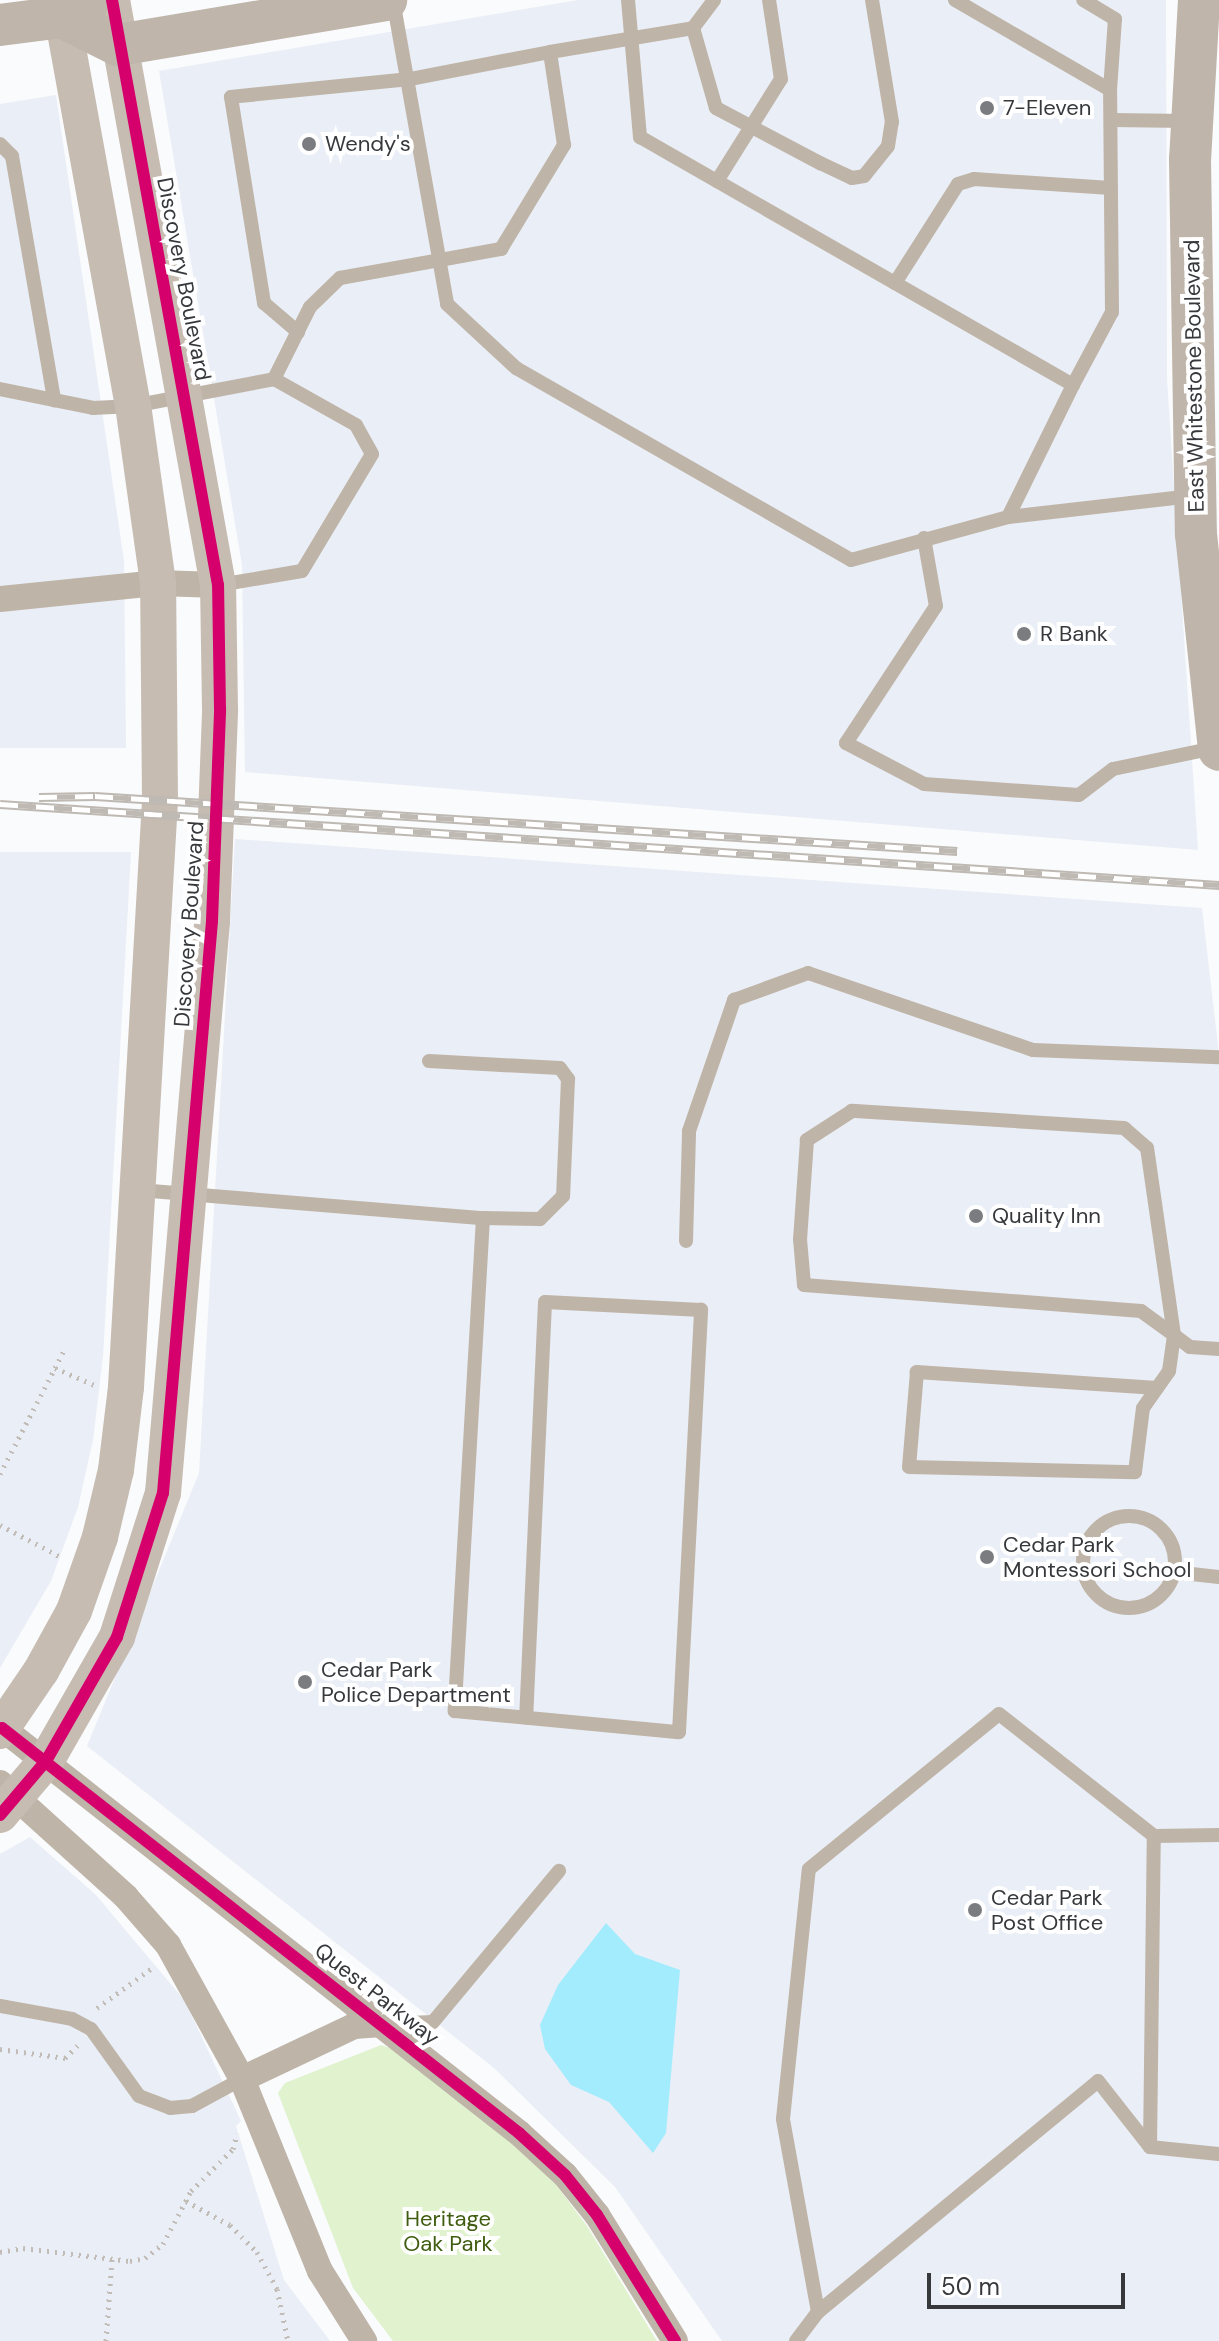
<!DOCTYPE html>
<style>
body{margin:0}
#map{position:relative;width:1219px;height:2341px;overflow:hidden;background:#fafbfd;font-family:"DM Sans",sans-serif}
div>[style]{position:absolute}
.built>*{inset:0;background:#eaeef6}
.green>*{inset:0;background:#e0f2ce}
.water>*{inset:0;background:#a2ecfe}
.path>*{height:5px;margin-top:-2.5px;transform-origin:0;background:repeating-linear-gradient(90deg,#c2bcb6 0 2px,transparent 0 8px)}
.lane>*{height:14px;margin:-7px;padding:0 7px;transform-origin:7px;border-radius:7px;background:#bfb4a8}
.lane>.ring{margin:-7px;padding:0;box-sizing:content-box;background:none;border:14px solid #bfb4a8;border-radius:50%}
.street>*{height:26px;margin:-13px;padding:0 13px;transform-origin:13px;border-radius:13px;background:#bfb4a8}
.secondary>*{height:36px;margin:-18px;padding:0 18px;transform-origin:18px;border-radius:18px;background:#c7bcb2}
.primary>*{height:42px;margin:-21px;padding:0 21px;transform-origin:21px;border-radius:21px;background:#bfb5ab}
.rail>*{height:9px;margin-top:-4.5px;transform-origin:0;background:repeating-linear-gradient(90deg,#fff 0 18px,#beb9b2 0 36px);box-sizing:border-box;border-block:2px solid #beb9b2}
.cycleway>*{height:12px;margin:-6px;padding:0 6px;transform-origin:6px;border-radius:6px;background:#d6006c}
.dots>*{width:22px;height:22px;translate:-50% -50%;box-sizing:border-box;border:4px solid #fff;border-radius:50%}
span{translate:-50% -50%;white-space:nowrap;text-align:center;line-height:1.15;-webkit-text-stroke:8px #fff;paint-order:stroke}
.poi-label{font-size:22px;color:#36383b}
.left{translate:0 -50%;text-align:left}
.street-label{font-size:22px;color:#36383b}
.park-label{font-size:22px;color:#3f5c10}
.scale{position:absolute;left:927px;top:2273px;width:198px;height:36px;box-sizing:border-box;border:4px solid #36383b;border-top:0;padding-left:10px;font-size:24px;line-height:28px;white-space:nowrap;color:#36383b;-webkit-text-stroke:6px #fff;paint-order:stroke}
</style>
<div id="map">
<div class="built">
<i style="clip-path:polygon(578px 0,1166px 0,1167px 379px,1198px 850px,245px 772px,242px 565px,159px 71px)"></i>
<i style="clip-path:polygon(56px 95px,124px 561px,126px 748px,0 748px,0 104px)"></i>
<i style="clip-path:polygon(235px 839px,1202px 908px,1219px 1054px,1219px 2341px,722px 2341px,615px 2187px,494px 2068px,87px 1746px,199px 1473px)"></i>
<i style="clip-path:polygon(0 852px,131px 852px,103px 1357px,93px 1440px,78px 1507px,51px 1581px,0 1668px)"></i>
<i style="clip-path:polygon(30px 1837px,96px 1895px,185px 2001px,241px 2121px,236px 2126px,284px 2280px,330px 2341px,0 2341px,0 1854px)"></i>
</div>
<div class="green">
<i style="clip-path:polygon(381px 2045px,393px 2049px,542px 2166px,587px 2226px,657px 2341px,393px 2341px,353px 2288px,278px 2093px,285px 2083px)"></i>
</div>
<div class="water">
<i style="clip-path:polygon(606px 1923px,635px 1954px,680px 1970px,666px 2133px,653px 2153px,609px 2102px,571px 2085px,545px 2049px,540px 2025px,558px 1985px)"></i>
</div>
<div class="path">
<i style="left:55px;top:1368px;width:20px;rotate:-63deg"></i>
<i style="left:0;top:1474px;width:119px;rotate:-62.6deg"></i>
<i style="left:55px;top:1368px;width:46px;rotate:23.2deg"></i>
<i style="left:0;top:1525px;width:69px;rotate:27.7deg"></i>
<i style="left:97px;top:2008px;width:68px;rotate:-36deg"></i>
<i style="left:0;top:2049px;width:66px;rotate:7.9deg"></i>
<i style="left:65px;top:2058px;width:20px;rotate:-45deg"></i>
<i style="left:186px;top:2201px;width:50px;rotate:28.6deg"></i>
<i style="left:230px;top:2225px;width:38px;rotate:45deg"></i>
<i style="left:257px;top:2252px;width:42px;rotate:61.6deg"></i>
<i style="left:277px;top:2289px;width:53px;rotate:78.1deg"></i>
<i style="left:0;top:2252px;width:23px;rotate:-10deg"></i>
<i style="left:23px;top:2248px;width:108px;rotate:6.9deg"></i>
<i style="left:130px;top:2261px;width:15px;rotate:-11deg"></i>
<i style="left:145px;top:2258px;width:23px;rotate:-38deg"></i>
<i style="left:163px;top:2244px;width:60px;rotate:-62.2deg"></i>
<i style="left:191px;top:2191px;width:59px;rotate:-45deg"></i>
<i style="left:233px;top:2149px;width:16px;rotate:-75deg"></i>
<i style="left:106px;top:2341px;width:82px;rotate:-85.8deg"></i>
</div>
<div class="lane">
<i style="left:393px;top:0;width:309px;rotate:79.9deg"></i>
<i style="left:447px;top:304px;width:94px;rotate:42.8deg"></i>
<i style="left:516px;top:368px;width:386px;rotate:29.8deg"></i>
<i style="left:851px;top:560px;width:163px;rotate:-15.3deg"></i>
<i style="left:1008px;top:517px;width:185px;rotate:-6.5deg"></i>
<i style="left:628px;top:0;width:138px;rotate:85deg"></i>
<i style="left:640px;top:137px;width:499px;rotate:29.8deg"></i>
<i style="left:1073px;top:385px;width:147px;rotate:116.2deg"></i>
<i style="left:955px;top:0;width:179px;rotate:30.1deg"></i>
<i style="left:693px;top:28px;width:83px;rotate:74deg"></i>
<i style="left:716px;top:108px;width:118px;rotate:27.9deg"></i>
<i style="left:820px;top:163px;width:35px;rotate:25deg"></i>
<i style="left:852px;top:178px;width:12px;rotate:-9deg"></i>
<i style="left:864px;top:176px;width:38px;rotate:-51deg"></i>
<i style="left:888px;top:146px;width:24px;rotate:-81deg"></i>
<i style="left:892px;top:122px;width:124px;rotate:-99.3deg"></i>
<i style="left:550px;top:52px;width:145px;rotate:-9.5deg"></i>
<i style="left:693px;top:28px;width:35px;rotate:-53deg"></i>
<i style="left:1111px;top:120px;width:76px;rotate:0.8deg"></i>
<i style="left:0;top:144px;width:17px;rotate:45deg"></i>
<i style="left:12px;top:156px;width:248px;rotate:80.2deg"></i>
<i style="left:717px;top:181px;width:120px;rotate:-57.9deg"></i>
<i style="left:781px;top:79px;width:80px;rotate:-98.6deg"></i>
<i style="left:895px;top:283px;width:117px;rotate:-57.5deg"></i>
<i style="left:958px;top:184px;width:17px;rotate:-17deg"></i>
<i style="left:974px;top:179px;width:137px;rotate:3.8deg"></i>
<i style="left:1073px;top:385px;width:83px;rotate:-61.9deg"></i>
<i style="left:1112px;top:312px;width:222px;rotate:-90.5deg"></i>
<i style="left:1110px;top:90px;width:71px;rotate:-86deg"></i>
<i style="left:1115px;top:19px;width:37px;rotate:-149deg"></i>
<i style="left:0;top:389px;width:95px;rotate:11.5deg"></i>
<i style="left:93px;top:408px;width:40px;rotate:-2.9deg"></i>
<i style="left:133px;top:406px;width:144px;rotate:-10.8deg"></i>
<i style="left:274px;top:379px;width:80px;rotate:-63.4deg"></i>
<i style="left:310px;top:307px;width:42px;rotate:-44deg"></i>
<i style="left:340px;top:278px;width:164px;rotate:-10.2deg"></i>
<i style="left:501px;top:249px;width:122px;rotate:-58.8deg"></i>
<i style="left:564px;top:145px;width:94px;rotate:-98.6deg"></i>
<i style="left:550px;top:52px;width:143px;rotate:169.1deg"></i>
<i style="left:410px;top:79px;width:180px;rotate:174.3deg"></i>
<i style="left:231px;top:97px;width:209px;rotate:80.9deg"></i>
<i style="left:264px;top:303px;width:45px;rotate:40.5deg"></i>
<i style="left:924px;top:538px;width:69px;rotate:80deg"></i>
<i style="left:936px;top:606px;width:164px;rotate:123.3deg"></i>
<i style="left:846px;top:743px;width:88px;rotate:27.7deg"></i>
<i style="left:924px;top:784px;width:155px;rotate:4.1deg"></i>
<i style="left:1079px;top:795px;width:43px;rotate:-37.4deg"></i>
<i style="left:1113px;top:769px;width:103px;rotate:-11.7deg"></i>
<i style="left:219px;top:585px;width:84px;rotate:-9.6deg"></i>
<i style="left:302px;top:571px;width:136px;rotate:-59.1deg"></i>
<i style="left:372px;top:454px;width:33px;rotate:-119deg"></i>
<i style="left:356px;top:425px;width:94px;rotate:-150.7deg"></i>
<i style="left:429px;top:1061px;width:131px;rotate:3.1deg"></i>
<i style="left:560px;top:1068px;width:14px;rotate:54deg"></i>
<i style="left:568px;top:1079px;width:117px;rotate:92.4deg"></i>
<i style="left:563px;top:1196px;width:33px;rotate:135deg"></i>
<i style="left:540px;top:1219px;width:57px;rotate:-179deg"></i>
<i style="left:139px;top:1190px;width:345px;rotate:4.7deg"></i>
<i style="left:483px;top:1218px;width:494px;rotate:93.3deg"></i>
<i style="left:455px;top:1711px;width:225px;rotate:5.4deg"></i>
<i style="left:679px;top:1732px;width:423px;rotate:-87deg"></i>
<i style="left:701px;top:1310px;width:156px;rotate:-177.1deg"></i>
<i style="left:545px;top:1302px;width:416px;rotate:92.6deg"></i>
<i style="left:686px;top:1241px;width:110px;rotate:-88.4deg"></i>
<i style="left:689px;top:1131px;width:139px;rotate:-71deg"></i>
<i style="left:734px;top:1000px;width:79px;rotate:-20deg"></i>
<i style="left:808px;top:973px;width:238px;rotate:18.9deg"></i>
<i style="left:1033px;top:1050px;width:186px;rotate:2.2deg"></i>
<i style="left:1157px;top:1388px;width:241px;rotate:-176.2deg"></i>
<i style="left:917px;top:1372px;width:95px;rotate:94.8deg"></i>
<i style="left:909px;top:1467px;width:226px;rotate:1.3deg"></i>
<i style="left:1135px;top:1472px;width:64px;rotate:-82.9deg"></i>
<i style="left:1143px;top:1408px;width:45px;rotate:-54.9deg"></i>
<i style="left:1169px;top:1371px;width:36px;rotate:-82deg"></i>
<i style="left:1174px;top:1335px;width:189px;rotate:-98.2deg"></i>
<i style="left:1147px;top:1148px;width:30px;rotate:-139deg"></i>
<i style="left:1124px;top:1128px;width:273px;rotate:-176.4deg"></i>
<i style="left:852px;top:1111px;width:54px;rotate:147.2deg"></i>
<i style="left:807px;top:1140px;width:99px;rotate:94deg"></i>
<i style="left:800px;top:1239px;width:46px;rotate:85deg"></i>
<i style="left:804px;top:1285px;width:338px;rotate:4.4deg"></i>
<i style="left:1141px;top:1311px;width:41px;rotate:36deg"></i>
<i style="left:1174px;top:1335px;width:20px;rotate:37deg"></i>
<i style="left:1190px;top:1347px;width:29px;rotate:4deg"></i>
<i class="ring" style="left:1083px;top:1516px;width:78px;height:78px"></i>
<i style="left:1174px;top:1572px;width:45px;rotate:6.3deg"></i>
<i style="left:0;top:2006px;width:73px;rotate:10.2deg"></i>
<i style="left:72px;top:2019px;width:21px;rotate:28deg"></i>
<i style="left:91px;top:2029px;width:82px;rotate:54.4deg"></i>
<i style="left:139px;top:2096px;width:33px;rotate:21deg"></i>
<i style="left:170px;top:2108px;width:22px;rotate:-5deg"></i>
<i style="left:192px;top:2106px;width:57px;rotate:-28.4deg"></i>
<i style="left:383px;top:2024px;width:50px;rotate:-2.3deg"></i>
<i style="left:433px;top:2022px;width:197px;rotate:-50.2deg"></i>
<i style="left:1150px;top:2147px;width:311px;rotate:-89.3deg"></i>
<i style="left:818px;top:2312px;width:363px;rotate:-39.5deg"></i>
<i style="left:1098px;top:2081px;width:84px;rotate:51.8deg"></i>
<i style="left:1150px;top:2147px;width:69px;rotate:5.8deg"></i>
<i style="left:796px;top:2341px;width:36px;rotate:-53deg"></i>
<i style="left:818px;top:2312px;width:196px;rotate:-100.3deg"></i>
<i style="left:783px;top:2119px;width:251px;rotate:-84.1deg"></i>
<i style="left:809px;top:1869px;width:245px;rotate:-39.2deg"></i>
<i style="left:999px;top:1714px;width:197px;rotate:38.2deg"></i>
<i style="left:1154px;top:1836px;width:65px;rotate:-0.9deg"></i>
</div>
<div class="street">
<i style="left:0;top:599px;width:159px;rotate:-5.8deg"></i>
<i style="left:158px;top:583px;width:60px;rotate:1.9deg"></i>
<i style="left:2px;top:1728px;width:657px;rotate:38.07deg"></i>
<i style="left:519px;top:2133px;width:62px;rotate:42.4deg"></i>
<i style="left:565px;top:2175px;width:51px;rotate:51.3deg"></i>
<i style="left:597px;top:2215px;width:148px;rotate:58.2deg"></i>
<i style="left:0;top:1783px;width:170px;rotate:42.1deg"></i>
<i style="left:126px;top:1897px;width:64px;rotate:48.8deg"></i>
<i style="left:168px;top:1945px;width:153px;rotate:61.1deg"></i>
<i style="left:242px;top:2079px;width:207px;rotate:67.9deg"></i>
<i style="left:320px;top:2271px;width:83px;rotate:57.8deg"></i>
<i style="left:242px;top:2079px;width:124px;rotate:-25.3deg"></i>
<i style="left:354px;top:2026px;width:28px;rotate:-4deg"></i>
</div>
<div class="secondary">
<i style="left:0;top:1731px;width:73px;rotate:-55.7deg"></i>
<i style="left:41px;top:1671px;width:68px;rotate:-61.2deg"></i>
<i style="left:74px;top:1611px;width:78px;rotate:-70.6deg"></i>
<i style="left:100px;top:1537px;width:69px;rotate:-76.6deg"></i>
<i style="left:116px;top:1470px;width:84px;rotate:-83.1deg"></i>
<i style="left:126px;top:1387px;width:587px;rotate:-86.68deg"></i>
<i style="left:160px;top:801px;width:218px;rotate:-90.5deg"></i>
<i style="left:158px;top:583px;width:179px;rotate:-98deg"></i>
<i style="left:133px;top:406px;width:395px;rotate:-100.3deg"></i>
<i style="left:0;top:1815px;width:71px;rotate:-49.6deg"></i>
<i style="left:46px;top:1761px;width:143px;rotate:-60.2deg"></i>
<i style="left:117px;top:1637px;width:151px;rotate:-72.3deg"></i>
<i style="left:163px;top:1493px;width:574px;rotate:-85.1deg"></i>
<i style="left:212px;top:921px;width:212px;rotate:-87.8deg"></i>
<i style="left:220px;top:709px;width:124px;rotate:-90.9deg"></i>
<i style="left:218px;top:585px;width:595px;rotate:-100.27deg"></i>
</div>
<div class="primary">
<i style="left:1199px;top:0;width:159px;rotate:93.2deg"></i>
<i style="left:1190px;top:159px;width:375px;rotate:89.1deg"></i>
<i style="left:1196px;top:534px;width:217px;rotate:83.9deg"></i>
<i style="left:62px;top:17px;width:63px;rotate:26.6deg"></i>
<i style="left:118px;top:45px;width:272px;rotate:-9.5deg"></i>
<i style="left:0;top:25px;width:63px;rotate:-7.4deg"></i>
<i style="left:62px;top:17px;width:29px;rotate:-29deg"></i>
</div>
<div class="rail">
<i style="left:39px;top:797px;width:56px;rotate:-1deg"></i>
<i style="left:95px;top:796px;width:864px;rotate:3.65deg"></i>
<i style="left:0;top:804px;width:1222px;rotate:3.8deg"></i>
</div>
<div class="cycleway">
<i style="left:2px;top:1728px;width:657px;rotate:38.07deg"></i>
<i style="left:519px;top:2133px;width:62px;rotate:42.4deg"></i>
<i style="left:565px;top:2175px;width:51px;rotate:51.3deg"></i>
<i style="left:597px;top:2215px;width:148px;rotate:58.2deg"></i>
<i style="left:0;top:1815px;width:71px;rotate:-49.6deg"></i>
<i style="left:46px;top:1761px;width:143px;rotate:-60.2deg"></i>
<i style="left:117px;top:1637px;width:151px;rotate:-72.3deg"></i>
<i style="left:163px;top:1493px;width:574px;rotate:-85.1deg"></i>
<i style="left:212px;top:921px;width:212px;rotate:-87.8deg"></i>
<i style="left:220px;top:709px;width:124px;rotate:-90.9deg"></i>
<i style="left:218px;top:585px;width:595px;rotate:-100.27deg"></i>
</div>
<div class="dots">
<i style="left:987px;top:108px;background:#7b7c7f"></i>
<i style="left:309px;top:144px;background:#7b7c7f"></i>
<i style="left:1024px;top:634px;background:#7b7c7f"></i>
<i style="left:976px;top:1216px;background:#7b7c7f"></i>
<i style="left:987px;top:1557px;background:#7b7c7f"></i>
<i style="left:305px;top:1682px;background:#7b7c7f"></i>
<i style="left:975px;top:1910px;background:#7b7c7f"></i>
</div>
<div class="poi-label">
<span class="left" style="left:1003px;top:108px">7-Eleven</span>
<span class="left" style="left:325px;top:144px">Wendy's</span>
<span class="left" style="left:1040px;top:634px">R Bank</span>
<span class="left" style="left:992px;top:1216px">Quality Inn</span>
<span class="left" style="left:1003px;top:1557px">Cedar Park<br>Montessori School</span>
<span class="left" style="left:321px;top:1682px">Cedar Park<br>Police Department</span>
<span class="left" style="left:991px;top:1910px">Cedar Park<br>Post Office</span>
</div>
<div class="street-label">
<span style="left:184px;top:279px;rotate:79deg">Discovery Boulevard</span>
<span style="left:1194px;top:376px;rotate:-91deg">East Whitestone Boulevard</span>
<span style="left:189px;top:924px;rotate:-86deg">Discovery Boulevard</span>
<span style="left:377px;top:1994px;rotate:38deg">Quest Parkway</span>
</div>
<div class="park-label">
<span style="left:448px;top:2231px">Heritage<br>Oak Park</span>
</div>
<div class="scale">50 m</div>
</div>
